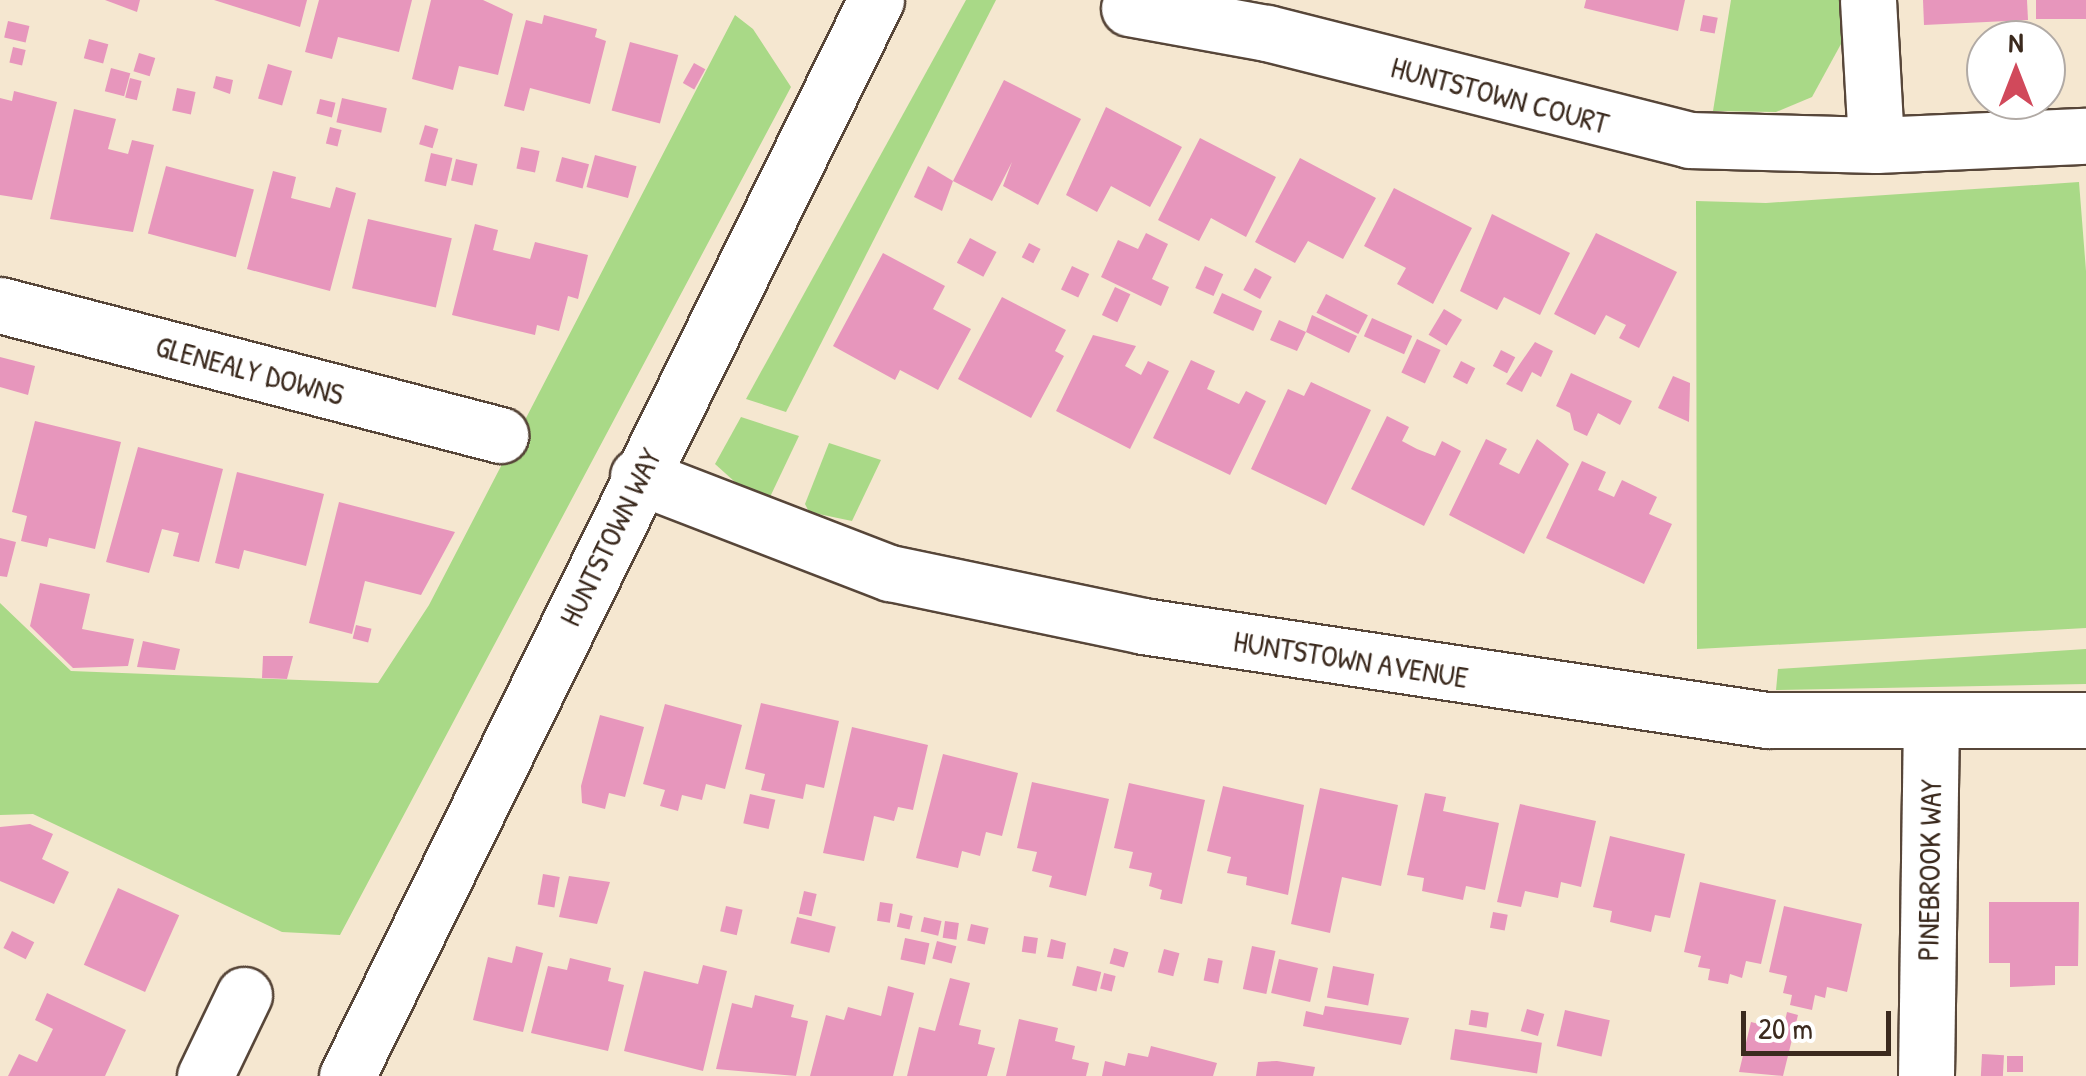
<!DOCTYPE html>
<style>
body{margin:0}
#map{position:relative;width:2086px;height:1076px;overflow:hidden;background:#f5e7d0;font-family:"Patrick Hand",sans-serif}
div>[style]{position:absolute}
.green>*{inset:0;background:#a9d987}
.building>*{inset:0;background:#e796bc;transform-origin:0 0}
.roads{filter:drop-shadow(2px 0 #574639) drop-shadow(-2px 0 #574639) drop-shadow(0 2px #574639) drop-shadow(0 -2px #574639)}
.minor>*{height:55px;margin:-27.5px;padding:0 27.5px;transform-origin:27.5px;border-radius:27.5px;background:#fff}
span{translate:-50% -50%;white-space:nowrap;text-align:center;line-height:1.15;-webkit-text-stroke:10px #fff;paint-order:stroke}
.street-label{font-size:30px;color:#3b2a1e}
.north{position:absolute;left:1966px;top:20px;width:100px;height:100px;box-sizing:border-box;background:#fff;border:2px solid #b1aaa5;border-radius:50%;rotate:0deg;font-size:28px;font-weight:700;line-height:40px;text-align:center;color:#3b2a1e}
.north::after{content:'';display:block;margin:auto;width:35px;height:45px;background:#d1495b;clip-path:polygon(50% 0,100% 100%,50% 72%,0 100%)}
.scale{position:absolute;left:1741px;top:1011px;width:150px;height:45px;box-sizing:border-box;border:5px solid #3b2a1e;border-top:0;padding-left:12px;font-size:30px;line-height:35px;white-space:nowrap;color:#3b2a1e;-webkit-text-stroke:8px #fff;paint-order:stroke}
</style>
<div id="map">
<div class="green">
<i style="clip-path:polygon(966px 0,996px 0,786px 412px,746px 399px)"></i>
<i style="clip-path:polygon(1731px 0,1843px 0,1841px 44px,1812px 97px,1776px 112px,1713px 111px)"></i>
<i style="clip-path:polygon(735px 15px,753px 29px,791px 87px,340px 935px,282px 932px,33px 814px,0 815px,0 603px,71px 671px,378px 683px,429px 605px)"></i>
<i style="clip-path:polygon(2079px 182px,2086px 271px,2086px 628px,1697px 649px,1696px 201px,1766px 203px)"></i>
<i style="clip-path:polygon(741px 417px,799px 436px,770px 497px,735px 482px,715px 464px)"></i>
<i style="clip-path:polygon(829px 443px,881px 460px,852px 521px,809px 512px,805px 504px)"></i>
<i style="clip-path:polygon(2086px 649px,2086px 684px,1776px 690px,1778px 669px)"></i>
</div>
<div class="building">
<i style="clip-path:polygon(105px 0,140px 0,137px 12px)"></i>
<i style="clip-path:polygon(214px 0,307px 0,300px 27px)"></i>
<i style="clip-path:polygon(319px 0,412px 0,399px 52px,338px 37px,332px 59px,305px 52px)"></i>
<i style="clip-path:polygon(431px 0,483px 0,513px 14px,498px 75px,459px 66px,453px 90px,412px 79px)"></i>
<i style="clip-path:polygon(1586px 0,1685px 0,1678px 31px,1584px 8px)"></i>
<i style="clip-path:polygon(1923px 0,2027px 0,2028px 20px,1924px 25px)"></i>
<i style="left:2036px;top:0;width:50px;height:19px"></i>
<i style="clip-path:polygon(544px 15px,597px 29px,595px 37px,606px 41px,590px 104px,530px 88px,524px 111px,504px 106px,526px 20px,542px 24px)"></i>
<i style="left:1703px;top:15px;width:15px;height:16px;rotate:11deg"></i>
<i style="left:8px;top:21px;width:22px;height:17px;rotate:13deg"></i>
<i style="left:89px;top:39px;width:20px;height:20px;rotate:15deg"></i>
<i style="left:630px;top:42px;width:50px;height:71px;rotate:15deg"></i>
<i style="left:13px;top:47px;width:13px;height:16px;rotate:13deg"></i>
<i style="left:139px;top:53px;width:17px;height:19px;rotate:17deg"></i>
<i style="left:694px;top:63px;width:13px;height:23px;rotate:29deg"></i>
<i style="left:268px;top:64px;width:25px;height:36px;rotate:16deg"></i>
<i style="left:111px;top:68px;width:20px;height:24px;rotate:15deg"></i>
<i style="clip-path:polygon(216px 76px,233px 80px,230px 94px,213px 88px)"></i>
<i style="left:130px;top:78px;width:12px;height:20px;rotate:14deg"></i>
<i style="clip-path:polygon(1004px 80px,1081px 119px,1038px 205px,1003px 186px,1012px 162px,992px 201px,953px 181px)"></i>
<i style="left:177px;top:88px;width:19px;height:23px;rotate:12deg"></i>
<i style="clip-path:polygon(14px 91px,57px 102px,32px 200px,0 195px,0 98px,12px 101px)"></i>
<i style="left:342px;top:98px;width:46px;height:25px;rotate:13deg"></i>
<i style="left:320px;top:99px;width:16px;height:15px;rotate:14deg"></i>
<i style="clip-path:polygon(1106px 107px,1182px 147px,1150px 207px,1111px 186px,1097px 212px,1066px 195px)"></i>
<i style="clip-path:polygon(74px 109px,116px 119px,108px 149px,128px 154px,132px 140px,154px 145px,133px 232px,50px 219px)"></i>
<i style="left:425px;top:125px;width:14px;height:20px;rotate:17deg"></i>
<i style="left:330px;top:127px;width:12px;height:17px;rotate:14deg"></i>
<i style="clip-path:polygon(1200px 138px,1276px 177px,1246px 237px,1211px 218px,1199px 241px,1158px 220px)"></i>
<i style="left:521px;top:147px;width:19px;height:22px;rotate:12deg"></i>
<i style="left:431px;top:153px;width:22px;height:29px;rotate:13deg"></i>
<i style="left:595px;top:155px;width:43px;height:33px;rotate:15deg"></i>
<i style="left:562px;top:157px;width:28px;height:25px;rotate:15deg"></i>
<i style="clip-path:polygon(1300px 158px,1376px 198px,1343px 259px,1308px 241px,1295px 263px,1255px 242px)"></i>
<i style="left:456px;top:159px;width:22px;height:22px;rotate:13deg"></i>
<i style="left:166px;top:166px;width:91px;height:70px;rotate:15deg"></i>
<i style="clip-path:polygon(928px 166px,953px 181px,942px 211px,914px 197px)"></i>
<i style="clip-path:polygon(273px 171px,296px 177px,291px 198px,330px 208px,336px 187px,356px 193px,330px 291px,247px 269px)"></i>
<i style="clip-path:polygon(1394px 188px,1472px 228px,1433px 304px,1397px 284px,1406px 268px,1364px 246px)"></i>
<i style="clip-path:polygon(1492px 214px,1570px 253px,1540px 315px,1504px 297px,1497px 310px,1460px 291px)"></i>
<i style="left:368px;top:219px;width:86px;height:71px;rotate:13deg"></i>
<i style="clip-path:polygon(475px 224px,498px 230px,493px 250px,530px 259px,535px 242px,588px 255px,578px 299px,568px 296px,559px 331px,537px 325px,535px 335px,452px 315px)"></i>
<i style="clip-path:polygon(1146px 233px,1168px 244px,1152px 279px,1169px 287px,1161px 306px,1101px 277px,1118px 240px,1138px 249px)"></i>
<i style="clip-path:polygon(1596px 233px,1677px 272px,1639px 348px,1619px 338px,1626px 325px,1606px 315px,1595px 335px,1554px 314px)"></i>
<i style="left:970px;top:238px;width:30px;height:28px;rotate:28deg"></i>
<i style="left:1029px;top:243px;width:13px;height:16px;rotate:27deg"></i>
<i style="clip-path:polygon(883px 253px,945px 286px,933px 309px,971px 329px,938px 390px,900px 370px,895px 380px,833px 346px)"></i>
<i style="left:1072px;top:266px;width:19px;height:26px;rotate:25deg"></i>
<i style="left:1205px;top:266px;width:20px;height:24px;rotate:24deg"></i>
<i style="left:1255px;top:268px;width:19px;height:25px;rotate:28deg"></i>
<i style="left:1115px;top:287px;width:17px;height:31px;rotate:25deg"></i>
<i style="left:1222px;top:293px;width:44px;height:22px;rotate:24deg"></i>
<i style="left:1326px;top:294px;width:47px;height:21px;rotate:27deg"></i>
<i style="clip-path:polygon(1002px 297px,1066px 330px,1055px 351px,1064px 356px,1031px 418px,958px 379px)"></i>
<i style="left:1444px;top:309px;width:21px;height:30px;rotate:31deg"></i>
<i style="clip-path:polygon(1312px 315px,1357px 336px,1349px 353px,1306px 332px,1297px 351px,1270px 340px,1279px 320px,1306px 332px)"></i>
<i style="left:1372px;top:318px;width:44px;height:20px;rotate:24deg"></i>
<i style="clip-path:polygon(1093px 335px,1136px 346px,1125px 366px,1141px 375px,1148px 361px,1169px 371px,1130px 449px,1056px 411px)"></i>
<i style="left:1417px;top:339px;width:26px;height:37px;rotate:25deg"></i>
<i style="clip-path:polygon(1535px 342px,1553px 351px,1541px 377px,1532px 372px,1522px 392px,1506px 384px)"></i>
<i style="left:1501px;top:350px;width:16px;height:18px;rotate:27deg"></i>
<i style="clip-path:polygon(0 357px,35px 366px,28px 395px,0 387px)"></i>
<i style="clip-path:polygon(1191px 360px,1215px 371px,1207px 389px,1239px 404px,1246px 391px,1266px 401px,1230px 475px,1153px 438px)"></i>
<i style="left:1461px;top:361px;width:16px;height:18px;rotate:27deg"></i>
<i style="clip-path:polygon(1571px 373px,1632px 401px,1620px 425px,1598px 413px,1587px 436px,1574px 430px,1570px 413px,1556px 406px)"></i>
<i style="clip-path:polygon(1673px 376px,1690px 383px,1689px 422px,1658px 408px)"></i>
<i style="clip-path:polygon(1311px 382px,1371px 410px,1326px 505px,1251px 469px,1288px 389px,1304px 396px)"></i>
<i style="clip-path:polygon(1387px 416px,1409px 427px,1402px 441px,1417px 449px,1435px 456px,1442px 441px,1461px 451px,1424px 526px,1351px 489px)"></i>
<i style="clip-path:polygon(35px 421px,121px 442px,95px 549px,49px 538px,47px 547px,21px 541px,27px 516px,12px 512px)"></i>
<i style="clip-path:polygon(1486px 439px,1507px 449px,1499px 464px,1519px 474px,1537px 439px,1569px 464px,1524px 554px,1449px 515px)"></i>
<i style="clip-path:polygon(138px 447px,223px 469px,199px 562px,173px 556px,179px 533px,162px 529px,149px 573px,106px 562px)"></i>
<i style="clip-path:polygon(1582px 461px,1606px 472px,1598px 490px,1614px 497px,1622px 480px,1657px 497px,1649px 514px,1672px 524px,1644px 584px,1546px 538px)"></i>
<i style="clip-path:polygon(237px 472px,324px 494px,306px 566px,244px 550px,239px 569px,215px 563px)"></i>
<i style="clip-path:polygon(339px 502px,455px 532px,421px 595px,365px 581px,352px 634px,309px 623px)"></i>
<i style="clip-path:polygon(0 538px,16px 542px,7px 577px,0 576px)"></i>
<i style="clip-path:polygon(40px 583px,90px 594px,82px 629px,134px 639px,128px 666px,73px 668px,30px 626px)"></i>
<i style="left:356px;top:625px;width:16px;height:14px;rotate:14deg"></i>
<i style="clip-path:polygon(143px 641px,180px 649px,175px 670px,137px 667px)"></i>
<i style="clip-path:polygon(263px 656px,293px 656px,287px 679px,262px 678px)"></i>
<i style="clip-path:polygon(761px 703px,839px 721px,824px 788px,806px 784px,803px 799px,761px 790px,765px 774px,745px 769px)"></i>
<i style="clip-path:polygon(665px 704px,742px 725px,725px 789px,706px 784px,702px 800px,682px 795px,678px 811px,660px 806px,665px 790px,643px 784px)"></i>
<i style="clip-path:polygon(600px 715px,644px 727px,625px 797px,609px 793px,605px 809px,582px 803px,581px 786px)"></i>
<i style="clip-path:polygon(852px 727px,928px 745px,913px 810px,898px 807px,894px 821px,874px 816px,864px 861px,823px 853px)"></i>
<i style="clip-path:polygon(943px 754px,1018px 773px,1002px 836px,986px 832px,980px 856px,962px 851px,958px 868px,916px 858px)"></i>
<i style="clip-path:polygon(1032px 782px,1109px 799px,1086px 896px,1049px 887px,1052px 876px,1032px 871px,1037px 852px,1017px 848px)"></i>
<i style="clip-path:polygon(1129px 783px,1205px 800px,1182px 904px,1160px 899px,1162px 890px,1149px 886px,1152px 873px,1129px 868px,1133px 852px,1114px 848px)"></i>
<i style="clip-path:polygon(1223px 786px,1304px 805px,1288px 895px,1246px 885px,1247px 877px,1227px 873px,1231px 857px,1207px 851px)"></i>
<i style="clip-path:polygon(1320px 788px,1398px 805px,1381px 886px,1342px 877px,1330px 933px,1291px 924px)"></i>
<i style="clip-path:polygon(1425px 793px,1446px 797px,1443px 811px,1499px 823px,1485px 890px,1466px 886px,1463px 900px,1422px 891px,1424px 878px,1407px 875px)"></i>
<i style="left:750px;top:794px;width:26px;height:30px;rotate:13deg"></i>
<i style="clip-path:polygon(1520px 804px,1596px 821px,1581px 887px,1561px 882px,1558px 898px,1525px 891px,1521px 907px,1497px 902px)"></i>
<i style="clip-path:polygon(30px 824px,53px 834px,42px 859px,69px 872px,54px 904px,0 881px,0 827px)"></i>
<i style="clip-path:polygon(1610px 836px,1685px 854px,1670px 918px,1655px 915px,1651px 932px,1610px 922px,1612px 911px,1593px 907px)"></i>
<i style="left:543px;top:874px;width:17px;height:31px;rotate:10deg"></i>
<i style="clip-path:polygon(569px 876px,610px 882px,597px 924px,559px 917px)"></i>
<i style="clip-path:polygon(1700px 882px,1776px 900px,1761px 964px,1746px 961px,1742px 978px,1730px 974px,1728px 984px,1708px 980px,1710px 969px,1698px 967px,1701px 956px,1684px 952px)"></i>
<i style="left:118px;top:888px;width:67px;height:84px;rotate:24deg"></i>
<i style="left:804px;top:891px;width:13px;height:23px;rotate:13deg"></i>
<i style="left:880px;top:902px;width:13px;height:19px;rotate:9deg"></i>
<i style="clip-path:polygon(1989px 902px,2079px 902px,2078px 966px,2055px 966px,2055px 985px,2010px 987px,2010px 963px,1989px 963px)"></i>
<i style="left:726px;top:906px;width:17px;height:26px;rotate:13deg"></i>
<i style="clip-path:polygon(1784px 906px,1862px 924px,1847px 992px,1827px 987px,1825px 998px,1815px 995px,1812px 1010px,1790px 1005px,1792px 995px,1783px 993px,1787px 976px,1769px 972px)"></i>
<i style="left:1493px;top:912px;width:15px;height:16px;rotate:11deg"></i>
<i style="left:900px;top:913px;width:13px;height:14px;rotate:13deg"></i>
<i style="left:797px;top:917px;width:40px;height:27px;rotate:14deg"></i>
<i style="left:924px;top:917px;width:18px;height:15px;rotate:13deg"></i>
<i style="left:945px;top:921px;width:14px;height:17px;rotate:8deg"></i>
<i style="left:971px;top:924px;width:18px;height:17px;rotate:13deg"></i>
<i style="left:12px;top:931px;width:25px;height:19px;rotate:27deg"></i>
<i style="left:1024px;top:936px;width:14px;height:16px;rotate:8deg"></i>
<i style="left:905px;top:938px;width:25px;height:22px;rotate:12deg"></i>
<i style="clip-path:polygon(1051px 939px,1066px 943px,1063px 959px,1047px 957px)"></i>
<i style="left:937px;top:941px;width:20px;height:18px;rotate:15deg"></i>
<i style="clip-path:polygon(516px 946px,543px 953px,523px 1032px,473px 1020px,488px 957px,512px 963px)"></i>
<i style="left:1252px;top:946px;width:24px;height:44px;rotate:12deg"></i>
<i style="left:1114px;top:948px;width:15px;height:16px;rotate:16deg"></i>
<i style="left:1164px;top:949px;width:16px;height:24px;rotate:15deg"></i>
<i style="clip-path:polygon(570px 958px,611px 968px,608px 981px,624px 985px,608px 1051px,531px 1033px,548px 966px,567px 970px)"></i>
<i style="left:1208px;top:958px;width:15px;height:23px;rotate:11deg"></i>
<i style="left:1279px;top:959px;width:40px;height:35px;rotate:13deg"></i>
<i style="clip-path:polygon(703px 965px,727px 971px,703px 1071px,624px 1051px,644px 971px,698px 984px)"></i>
<i style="left:1077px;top:966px;width:25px;height:20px;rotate:14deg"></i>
<i style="left:1333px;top:966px;width:42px;height:32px;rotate:11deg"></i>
<i style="left:1104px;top:973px;width:12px;height:16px;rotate:14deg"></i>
<i style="clip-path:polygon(950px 978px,970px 983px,959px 1025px,981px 1030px,978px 1044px,995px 1048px,987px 1076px,907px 1076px,919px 1027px,935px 1031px)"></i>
<i style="clip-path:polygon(888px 986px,914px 993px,893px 1076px,810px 1076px,826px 1015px,844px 1020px,848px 1007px,881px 1016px)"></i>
<i style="clip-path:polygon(47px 993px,126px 1030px,105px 1076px,8px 1076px,19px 1054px,37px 1062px,53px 1029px,35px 1020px)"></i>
<i style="clip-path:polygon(755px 995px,794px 1005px,791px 1017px,808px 1021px,796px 1076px,716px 1069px,732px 1003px,752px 1008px)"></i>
<i style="clip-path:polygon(1325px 1006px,1409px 1018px,1401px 1045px,1303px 1026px,1306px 1011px,1323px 1015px)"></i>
<i style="left:1527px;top:1009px;width:18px;height:23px;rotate:16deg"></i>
<i style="left:1471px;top:1010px;width:18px;height:15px;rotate:9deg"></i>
<i style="left:1565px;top:1010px;width:46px;height:37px;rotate:13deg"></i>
<i style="clip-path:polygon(1787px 1012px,1798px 1015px,1783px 1076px,1739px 1072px,1751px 1022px,1783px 1030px)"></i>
<i style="clip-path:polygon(1019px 1019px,1058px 1028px,1055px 1041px,1075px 1046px,1072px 1059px,1089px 1063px,1086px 1076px,1006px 1076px)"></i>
<i style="left:1455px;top:1029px;width:88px;height:31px;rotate:9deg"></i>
<i style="clip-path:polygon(1151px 1046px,1217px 1063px,1213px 1076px,1102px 1076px,1105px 1061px,1125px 1066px,1128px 1053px,1148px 1057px)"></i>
<i style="left:1982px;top:1054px;width:22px;height:22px;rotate:3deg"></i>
<i style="left:2007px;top:1056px;width:16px;height:16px"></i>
<i style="clip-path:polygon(1277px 1061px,1315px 1067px,1313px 1076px,1256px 1076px,1258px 1062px)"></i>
</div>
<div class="roads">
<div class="minor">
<i style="left:1868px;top:0;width:145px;rotate:86.8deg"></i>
<i style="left:1129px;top:8px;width:140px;rotate:10.3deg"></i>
<i style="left:1267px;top:33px;width:435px;rotate:14.2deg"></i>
<i style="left:1689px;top:140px;width:187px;rotate:1.5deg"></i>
<i style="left:1876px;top:145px;width:210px;rotate:-2.5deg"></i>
<i style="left:0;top:305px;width:517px;rotate:14.57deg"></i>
<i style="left:638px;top:476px;width:270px;rotate:21.1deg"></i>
<i style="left:890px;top:573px;width:258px;rotate:11.8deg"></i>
<i style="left:1143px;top:626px;width:631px;rotate:8.57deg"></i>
<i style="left:1767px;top:720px;width:319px"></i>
<i style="left:205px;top:1076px;width:90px;rotate:-64.3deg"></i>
<i style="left:347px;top:1076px;width:1199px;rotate:-63.82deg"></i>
<i style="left:1926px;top:1076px;width:352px;rotate:-89.2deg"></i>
</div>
</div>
<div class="street-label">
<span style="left:1500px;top:95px;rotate:15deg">HUNTSTOWN COURT</span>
<span style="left:250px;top:370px;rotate:15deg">GLENEALY DOWNS</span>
<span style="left:610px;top:537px;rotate:-64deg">HUNTSTOWN WAY</span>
<span style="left:1351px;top:659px;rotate:9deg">HUNTSTOWN AVENUE</span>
<span style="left:1929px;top:870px;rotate:-89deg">PINEBROOK WAY</span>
</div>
<div class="north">N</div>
<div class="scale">20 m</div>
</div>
